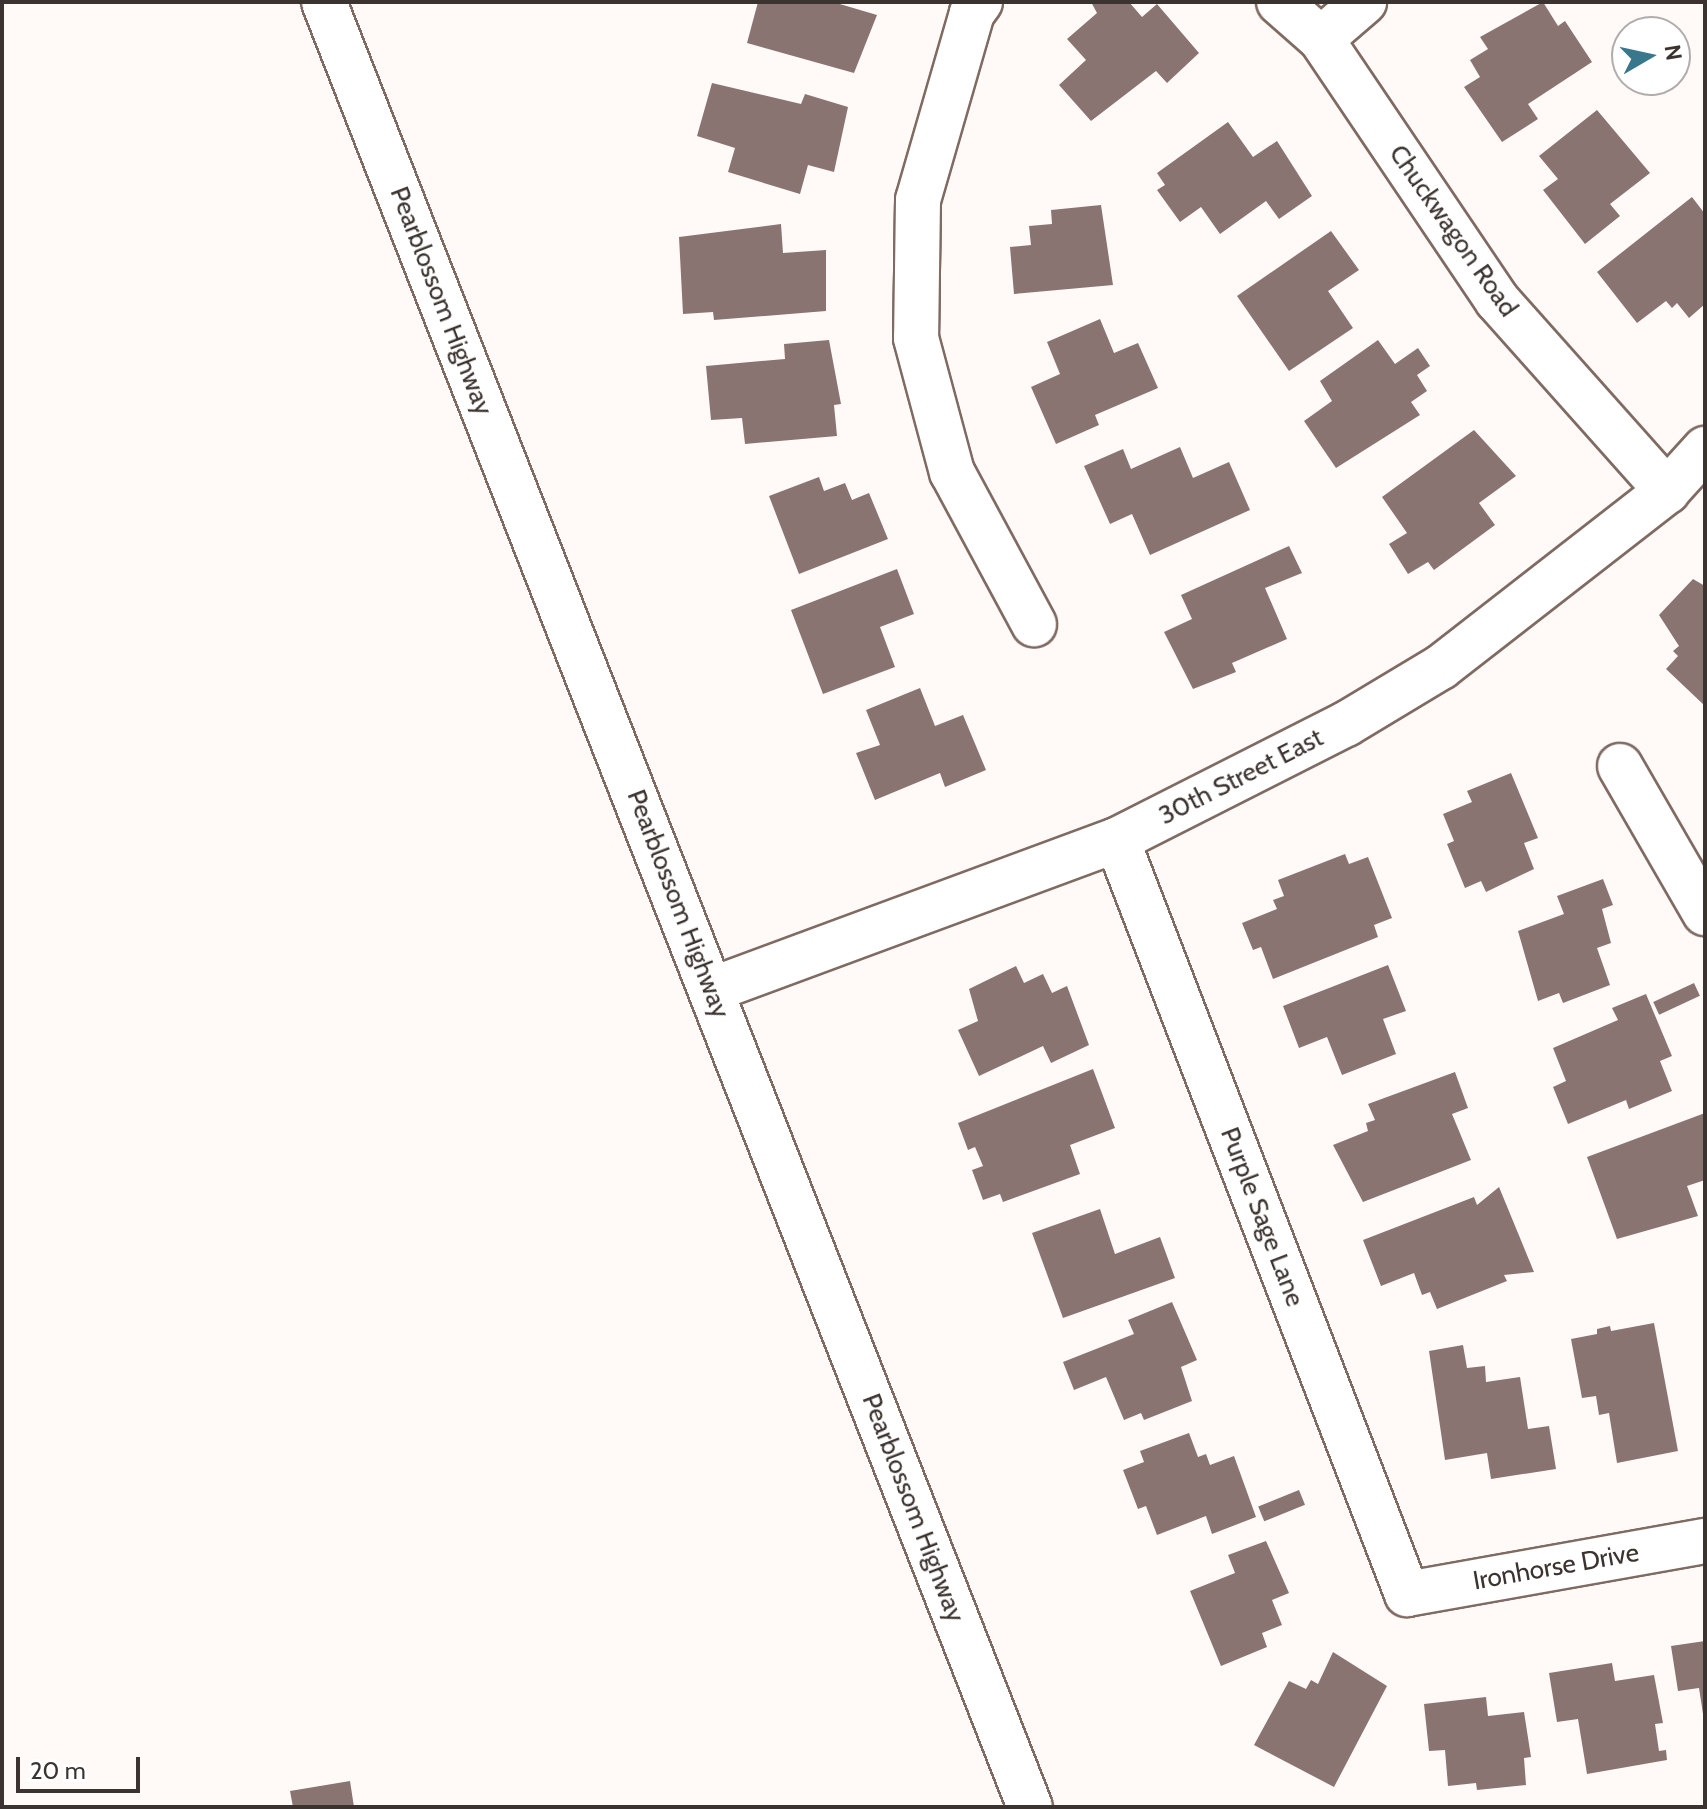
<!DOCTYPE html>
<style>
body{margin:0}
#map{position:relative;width:1707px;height:1809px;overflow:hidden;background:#fffaf8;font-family:Cabin,sans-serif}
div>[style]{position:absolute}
.building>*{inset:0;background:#8a7471;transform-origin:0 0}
.roads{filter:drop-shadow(2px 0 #7f6b62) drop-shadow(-2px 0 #7f6b62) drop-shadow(0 2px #7f6b62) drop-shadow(0 -2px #7f6b62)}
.street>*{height:44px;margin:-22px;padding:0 22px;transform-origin:22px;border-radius:22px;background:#fff}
.primary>*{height:44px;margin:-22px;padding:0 22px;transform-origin:22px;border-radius:22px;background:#fff}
span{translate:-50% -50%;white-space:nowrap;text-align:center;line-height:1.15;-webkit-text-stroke:8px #fff;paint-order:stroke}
.street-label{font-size:26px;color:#3b332f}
.frame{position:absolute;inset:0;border:4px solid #3b332f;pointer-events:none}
.north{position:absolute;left:1611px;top:16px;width:80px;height:80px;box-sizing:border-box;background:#fff;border:2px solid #b1adac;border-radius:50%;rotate:81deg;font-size:22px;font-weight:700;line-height:32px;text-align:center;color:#3b332f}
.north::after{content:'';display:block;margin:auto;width:28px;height:36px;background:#39778c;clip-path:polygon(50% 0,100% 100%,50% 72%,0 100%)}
.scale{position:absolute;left:16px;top:1757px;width:124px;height:36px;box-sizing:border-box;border:4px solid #3b332f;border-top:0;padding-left:10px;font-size:24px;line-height:28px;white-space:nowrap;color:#3b332f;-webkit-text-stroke:6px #fff;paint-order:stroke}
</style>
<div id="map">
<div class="building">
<i style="clip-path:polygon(758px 2px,833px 2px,877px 15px,854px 73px,747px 43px)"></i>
<i style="clip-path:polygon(1091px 2px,1129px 2px,1142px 17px,1157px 4px,1199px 53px,1167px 83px,1156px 71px,1091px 121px,1059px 85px,1086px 60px,1067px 39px,1097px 13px)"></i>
<i style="clip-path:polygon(1543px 2px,1558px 26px,1565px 21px,1592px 62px,1528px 104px,1538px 119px,1502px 142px,1464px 87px,1480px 77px,1470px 60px,1488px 49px,1480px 37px)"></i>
<i style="clip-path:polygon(712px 83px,801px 104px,805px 94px,848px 107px,834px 172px,808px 165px,800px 194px,728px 172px,735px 148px,697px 136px)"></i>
<i style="clip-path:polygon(1597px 110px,1650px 173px,1610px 204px,1620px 216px,1585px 244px,1543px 190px,1558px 179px,1539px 156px)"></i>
<i style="clip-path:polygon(1228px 122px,1253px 157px,1277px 141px,1312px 196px,1279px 219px,1266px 201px,1220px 234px,1201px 207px,1180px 222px,1157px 190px,1165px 185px,1157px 173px)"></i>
<i style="clip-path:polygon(1692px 197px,1705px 214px,1705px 304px,1689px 318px,1677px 303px,1672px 308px,1666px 301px,1637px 323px,1597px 272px)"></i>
<i style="clip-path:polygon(1101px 205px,1113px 285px,1014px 294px,1010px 247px,1031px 245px,1029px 226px,1052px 224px,1051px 210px)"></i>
<i style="clip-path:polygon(781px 224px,783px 253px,826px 250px,826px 311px,714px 320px,713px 312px,683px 314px,679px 237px)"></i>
<i style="clip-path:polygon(1331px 231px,1359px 270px,1328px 291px,1353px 328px,1289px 371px,1237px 296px)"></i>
<i style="clip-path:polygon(1100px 319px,1114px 353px,1138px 343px,1158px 388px,1095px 415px,1099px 425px,1056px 444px,1031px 387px,1060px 374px,1047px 342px)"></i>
<i style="clip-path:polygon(829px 340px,841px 404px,834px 405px,837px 436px,745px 444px,742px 418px,711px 420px,706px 366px,785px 359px,784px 344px)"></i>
<i style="clip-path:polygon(1378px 340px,1395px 364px,1418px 348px,1430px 366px,1417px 375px,1427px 391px,1411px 402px,1420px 415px,1336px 468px,1304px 421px,1332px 401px,1320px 381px)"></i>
<i style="clip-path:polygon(1474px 430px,1516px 476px,1479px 503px,1495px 525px,1434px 570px,1428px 562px,1408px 574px,1389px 544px,1407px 533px,1382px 497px)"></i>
<i style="clip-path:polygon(1180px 447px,1193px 478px,1229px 462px,1250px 510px,1150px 555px,1132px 514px,1110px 524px,1084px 466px,1123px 449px,1131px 469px)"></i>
<i style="clip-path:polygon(819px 477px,824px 491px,845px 483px,852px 500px,869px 493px,888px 539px,799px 574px,769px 496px)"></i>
<i style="clip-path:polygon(1289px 546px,1302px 573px,1265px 588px,1287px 639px,1232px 663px,1236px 672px,1193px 689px,1164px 632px,1192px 619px,1181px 595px)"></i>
<i style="clip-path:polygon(897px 569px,914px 614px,880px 627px,895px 667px,823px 694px,791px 610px)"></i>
<i style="clip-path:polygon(1693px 579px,1705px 586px,1705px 706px,1666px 669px,1678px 656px,1673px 651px,1679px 646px,1659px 615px)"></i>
<i style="clip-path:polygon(920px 688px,935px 726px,963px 715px,986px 770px,945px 787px,940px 773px,875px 800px,856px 753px,880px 745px,866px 710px)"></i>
<i style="clip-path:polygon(1511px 773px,1538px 838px,1524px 843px,1534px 869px,1486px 892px,1481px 881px,1465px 888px,1447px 844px,1454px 841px,1443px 814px,1472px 802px,1467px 791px)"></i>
<i style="clip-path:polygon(1345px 854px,1349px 864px,1368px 857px,1392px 918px,1374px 925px,1378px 937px,1273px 979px,1261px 947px,1253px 950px,1242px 923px,1277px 909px,1273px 900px,1284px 896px,1278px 880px)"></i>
<i style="clip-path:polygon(1603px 879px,1613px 905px,1602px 909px,1611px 943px,1597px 948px,1610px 985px,1563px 1003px,1559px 993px,1538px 1001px,1518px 931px,1564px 914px,1557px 896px)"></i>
<i style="clip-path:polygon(1388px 965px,1406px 1011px,1383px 1019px,1396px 1054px,1342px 1075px,1327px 1037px,1299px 1048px,1283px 1006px)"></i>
<i style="clip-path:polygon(1016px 966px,1024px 983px,1043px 974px,1052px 993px,1067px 986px,1089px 1045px,1051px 1063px,1043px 1046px,979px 1076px,958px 1030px,978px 1021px,969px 989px)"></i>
<i style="left:1694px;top:983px;width:14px;height:45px;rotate:65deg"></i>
<i style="clip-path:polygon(1646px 994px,1672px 1056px,1660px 1061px,1672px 1091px,1629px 1109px,1626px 1100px,1568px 1124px,1553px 1087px,1566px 1081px,1553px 1048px,1618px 1020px,1612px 1008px)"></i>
<i style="clip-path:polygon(1093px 1069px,1115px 1128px,1070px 1145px,1080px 1174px,1003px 1202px,1000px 1194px,983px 1200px,972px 1170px,983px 1166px,975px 1147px,968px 1150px,958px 1123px)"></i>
<i style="clip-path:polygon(1455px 1072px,1468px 1108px,1452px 1114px,1471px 1160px,1363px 1202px,1333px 1145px,1368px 1131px,1366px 1123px,1375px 1120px,1368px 1104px)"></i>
<i style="clip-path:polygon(1705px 1113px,1705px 1180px,1687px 1186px,1698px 1216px,1617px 1239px,1587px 1157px)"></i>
<i style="clip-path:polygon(1499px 1187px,1534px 1272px,1504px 1275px,1507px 1281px,1437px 1309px,1430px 1292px,1422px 1295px,1414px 1273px,1381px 1286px,1363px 1240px,1474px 1197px,1477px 1205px)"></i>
<i style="clip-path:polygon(1100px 1209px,1115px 1254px,1160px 1237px,1175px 1278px,1063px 1318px,1032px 1233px)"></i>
<i style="clip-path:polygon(1172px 1302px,1197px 1360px,1181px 1367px,1192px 1401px,1144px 1420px,1141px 1413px,1124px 1420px,1106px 1377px,1074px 1390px,1063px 1362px,1134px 1334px,1128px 1320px)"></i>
<i style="clip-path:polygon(1654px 1323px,1678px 1451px,1617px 1463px,1609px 1413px,1599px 1415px,1596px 1396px,1582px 1398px,1571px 1339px,1597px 1334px,1597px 1329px,1610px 1326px,1611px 1331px)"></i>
<i style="clip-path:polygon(1463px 1345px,1467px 1368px,1485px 1366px,1486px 1382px,1520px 1377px,1528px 1429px,1549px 1426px,1556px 1469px,1491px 1479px,1487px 1453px,1445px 1460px,1429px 1351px)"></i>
<i style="clip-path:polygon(1189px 1433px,1198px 1457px,1206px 1454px,1210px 1465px,1234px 1456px,1256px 1517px,1212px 1534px,1206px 1516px,1157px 1535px,1146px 1506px,1138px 1509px,1123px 1470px,1144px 1462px,1140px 1451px)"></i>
<i style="left:1299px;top:1490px;width:16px;height:44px;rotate:68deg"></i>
<i style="clip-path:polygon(1266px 1541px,1289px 1593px,1272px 1600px,1282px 1625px,1262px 1633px,1267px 1647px,1221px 1666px,1190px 1591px,1235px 1573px,1228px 1555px)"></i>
<i style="clip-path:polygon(1705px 1641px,1705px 1714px,1703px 1714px,1699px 1688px,1678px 1691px,1671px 1646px)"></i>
<i style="clip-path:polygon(1333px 1652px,1387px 1686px,1334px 1787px,1254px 1745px,1289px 1681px,1306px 1689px,1311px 1680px,1318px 1684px)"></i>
<i style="clip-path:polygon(1612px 1663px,1615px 1681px,1654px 1675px,1663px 1723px,1655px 1724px,1659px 1751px,1666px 1750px,1667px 1760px,1587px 1774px,1578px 1719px,1557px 1722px,1549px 1673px)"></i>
<i style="clip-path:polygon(1486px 1697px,1488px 1716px,1524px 1712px,1531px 1757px,1524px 1758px,1526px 1785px,1477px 1790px,1476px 1783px,1448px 1786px,1445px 1750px,1429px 1751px,1424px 1704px)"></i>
<i style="clip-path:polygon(350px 1781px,354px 1807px,293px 1807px,290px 1791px)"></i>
</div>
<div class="roads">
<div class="street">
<i style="left:980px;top:2px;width:14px;rotate:126deg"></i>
<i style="left:972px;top:13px;width:195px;rotate:106.1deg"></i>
<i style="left:918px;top:200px;width:138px;rotate:90.8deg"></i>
<i style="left:916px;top:338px;width:139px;rotate:75deg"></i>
<i style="left:952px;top:472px;width:173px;rotate:61.7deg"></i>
<i style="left:1279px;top:2px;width:56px;rotate:41.4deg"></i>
<i style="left:1321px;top:39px;width:315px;rotate:56deg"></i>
<i style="left:1497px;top:300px;width:256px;rotate:48.3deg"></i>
<i style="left:1321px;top:39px;width:57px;rotate:-40.7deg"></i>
<i style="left:1620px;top:766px;width:170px;rotate:60deg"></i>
<i style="left:1117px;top:840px;width:808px;rotate:68.96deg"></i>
<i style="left:1407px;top:1594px;width:303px;rotate:-10.1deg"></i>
<i style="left:711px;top:990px;width:433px;rotate:-20.3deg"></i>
<i style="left:1117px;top:840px;width:257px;rotate:-26.9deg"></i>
<i style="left:1346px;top:724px;width:111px;rotate:-31deg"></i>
<i style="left:1441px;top:667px;width:286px;rotate:-37.9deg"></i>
<i style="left:1667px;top:491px;width:57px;rotate:-47.9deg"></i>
</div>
<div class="primary">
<i style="left:324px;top:2px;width:1938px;rotate:68.64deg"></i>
</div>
</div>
<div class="street-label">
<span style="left:1453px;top:231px;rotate:55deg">Chuckwagon Road</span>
<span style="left:441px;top:301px;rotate:69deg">Pearblossom Highway</span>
<span style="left:1241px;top:777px;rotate:-27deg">30th Street East</span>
<span style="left:678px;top:904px;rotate:69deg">Pearblossom Highway</span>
<span style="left:1262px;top:1217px;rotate:69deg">Purple Sage Lane</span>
<span style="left:913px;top:1508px;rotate:69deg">Pearblossom Highway</span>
<span style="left:1556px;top:1567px;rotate:-10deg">Ironhorse Drive</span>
</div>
<div class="frame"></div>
<div class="north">N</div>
<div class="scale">20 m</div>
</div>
